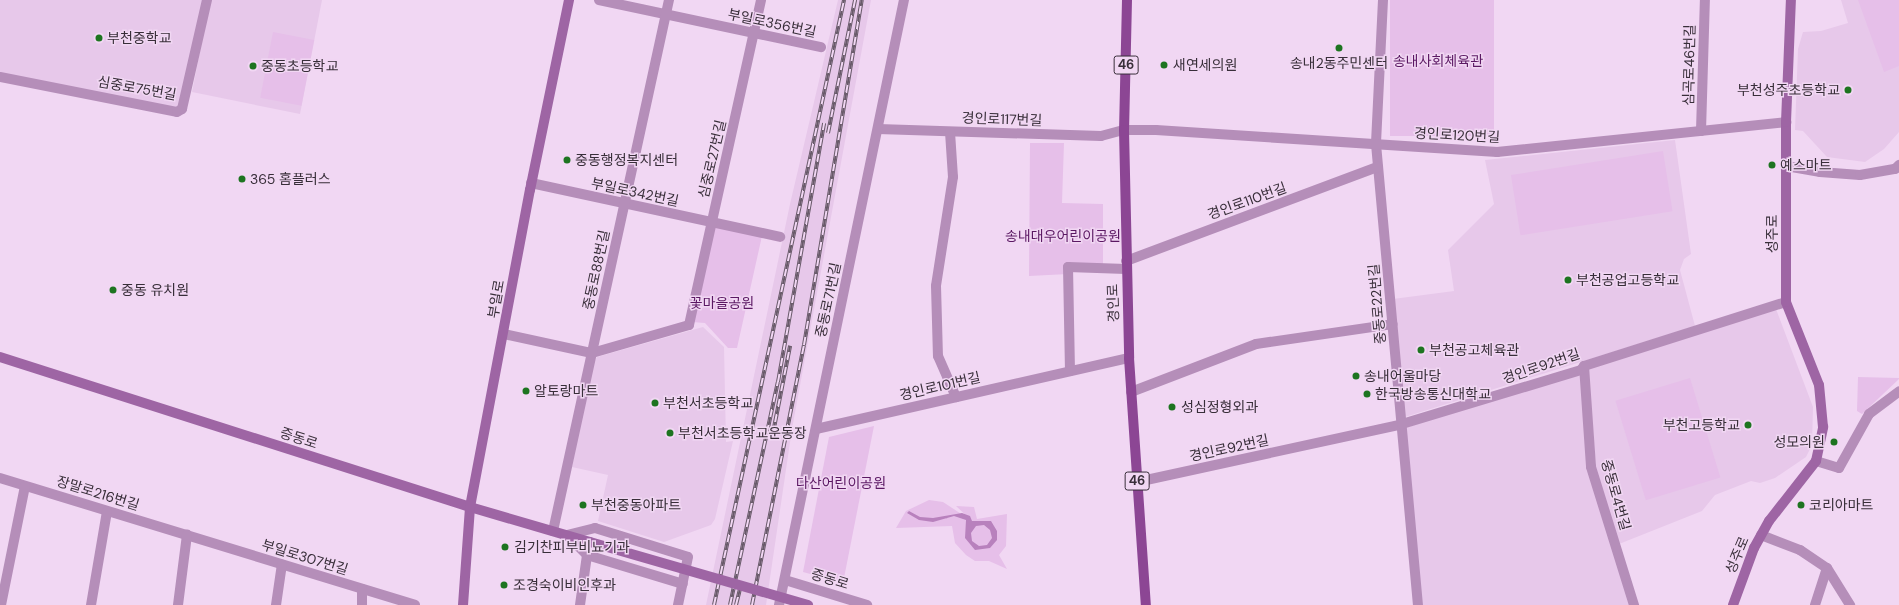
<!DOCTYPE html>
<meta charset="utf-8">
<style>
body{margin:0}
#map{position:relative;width:1899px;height:605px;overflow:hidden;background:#f1d7f3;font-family:"DM Sans","Noto Sans KR",sans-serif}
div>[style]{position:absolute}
.built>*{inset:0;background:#e7c8ea}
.green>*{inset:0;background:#e6bfe9;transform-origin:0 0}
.water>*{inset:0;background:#b881bd}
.street>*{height:10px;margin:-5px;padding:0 5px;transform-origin:5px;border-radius:5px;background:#b58eb9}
.secondary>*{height:10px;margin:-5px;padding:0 5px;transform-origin:5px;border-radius:5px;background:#9e65a4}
.primary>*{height:10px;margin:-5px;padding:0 5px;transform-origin:5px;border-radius:5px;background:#8c4694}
.rail>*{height:4px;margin-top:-2px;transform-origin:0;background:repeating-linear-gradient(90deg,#f1d7f3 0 8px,#685a69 0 16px);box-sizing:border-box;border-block:1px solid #685a69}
.secondary-bridge>*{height:10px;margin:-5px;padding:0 5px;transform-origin:5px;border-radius:5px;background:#9e65a4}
.dots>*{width:11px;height:11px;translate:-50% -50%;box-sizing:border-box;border:2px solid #f1d7f3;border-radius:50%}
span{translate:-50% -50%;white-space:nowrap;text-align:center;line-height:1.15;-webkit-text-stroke:3px #f1d7f3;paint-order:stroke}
.shield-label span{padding:1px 3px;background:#f1d7f3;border:1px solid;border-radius:3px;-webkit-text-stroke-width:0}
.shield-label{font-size:13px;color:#382e39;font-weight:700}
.street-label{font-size:14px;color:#382e39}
.poi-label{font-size:14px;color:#382e39}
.left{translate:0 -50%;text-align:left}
.right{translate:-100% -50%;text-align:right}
.park-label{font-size:14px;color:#5b1863}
</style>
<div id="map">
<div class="built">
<i style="clip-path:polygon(0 0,207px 0,182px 109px,0 76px)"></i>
<i style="clip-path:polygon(210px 0,322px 0,300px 114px,192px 92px)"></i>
<i style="clip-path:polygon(838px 0,871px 0,792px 429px,766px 605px,706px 605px,790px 204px)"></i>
<i style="clip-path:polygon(1841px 0,1899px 0,1899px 132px,1884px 149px,1865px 162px,1827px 157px,1803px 131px,1795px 130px,1798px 49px,1803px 32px,1821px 31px,1848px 23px)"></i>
<i style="clip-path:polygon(1675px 140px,1691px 254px,1684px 259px,1680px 270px,1695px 326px,1405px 417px,1393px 299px,1454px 291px,1448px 250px,1494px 204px,1485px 160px)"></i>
<i style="clip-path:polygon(1776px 309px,1813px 407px,1812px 445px,1806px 457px,1775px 478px,1760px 483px,1751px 481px,1715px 495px,1702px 511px,1619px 544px,1596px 467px,1588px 368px)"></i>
<i style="clip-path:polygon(703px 327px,724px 347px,726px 442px,733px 441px,715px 519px,711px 525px,664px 542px,598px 521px,608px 475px,572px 467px,592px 365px,597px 357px)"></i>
<i style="clip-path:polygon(1581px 370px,1591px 467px,1630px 605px,1418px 605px,1402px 429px)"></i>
</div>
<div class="green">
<i style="left:1390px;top:0;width:104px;height:136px"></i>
<i style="clip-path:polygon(1858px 0,1899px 0,1899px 66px,1884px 72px)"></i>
<i style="left:273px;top:32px;width:42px;height:67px;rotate:11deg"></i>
<i style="clip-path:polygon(1030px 143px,1064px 143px,1062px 203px,1103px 204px,1103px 269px,1068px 267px,1068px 274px,1029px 276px)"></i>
<i style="left:1663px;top:151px;width:61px;height:154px;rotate:81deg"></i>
<i style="clip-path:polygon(714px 225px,762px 236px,737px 348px,728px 348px,705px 323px,692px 322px)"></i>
<i style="clip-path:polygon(1858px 377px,1899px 378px,1899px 379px,1862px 414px,1857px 411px)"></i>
<i style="left:1690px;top:378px;width:104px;height:78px;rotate:73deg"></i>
<i style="clip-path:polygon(874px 426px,843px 583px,803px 572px,829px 437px)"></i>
<i style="clip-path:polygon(929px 500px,943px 502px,972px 521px,956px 506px,974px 507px,977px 519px,1007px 514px,1006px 546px,999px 555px,1007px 569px,989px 561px,975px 561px,966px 555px,955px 543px,952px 526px,896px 528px,906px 511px)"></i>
</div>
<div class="water">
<i style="clip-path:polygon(evenodd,909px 511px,920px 517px,933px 518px,962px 513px,970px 516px,972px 521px,991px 521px,997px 531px,997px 540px,990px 548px,975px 550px,965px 538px,966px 520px,954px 516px,933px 522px,919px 520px,907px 513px,909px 511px,984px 525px,990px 530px,992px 538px,987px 545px,979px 546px,972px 541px,971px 533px,976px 526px,984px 525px)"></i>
</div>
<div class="street">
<i style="left:599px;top:0;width:227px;rotate:12deg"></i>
<i style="left:1383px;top:0;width:144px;rotate:92.8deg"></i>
<i style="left:1376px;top:144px;width:463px;rotate:84.8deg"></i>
<i style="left:0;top:77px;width:180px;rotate:11.2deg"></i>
<i style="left:177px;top:112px;width:6px;rotate:-31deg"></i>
<i style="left:182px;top:109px;width:112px;rotate:-77.1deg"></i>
<i style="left:878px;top:129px;width:223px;rotate:1.8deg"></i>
<i style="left:1101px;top:136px;width:24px;rotate:-15deg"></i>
<i style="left:1124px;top:130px;width:32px"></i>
<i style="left:1156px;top:130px;width:342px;rotate:3.7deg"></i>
<i style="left:1497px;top:152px;width:291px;rotate:-5.9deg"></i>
<i style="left:1701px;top:131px;width:131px;rotate:-88.3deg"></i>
<i style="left:950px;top:132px;width:45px;rotate:86.2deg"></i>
<i style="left:953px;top:177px;width:110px;rotate:98.9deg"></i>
<i style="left:936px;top:286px;width:70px;rotate:88.4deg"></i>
<i style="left:938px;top:356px;width:45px;rotate:66.3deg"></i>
<i style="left:1786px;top:166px;width:35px;rotate:10deg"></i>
<i style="left:1820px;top:172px;width:40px;rotate:4.3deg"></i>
<i style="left:1860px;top:175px;width:36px;rotate:-10deg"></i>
<i style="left:1895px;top:169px;width:6px;rotate:-45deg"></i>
<i style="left:531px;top:183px;width:255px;rotate:12.2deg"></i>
<i style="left:1126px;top:261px;width:269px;rotate:-20.5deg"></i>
<i style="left:504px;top:334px;width:90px;rotate:12.2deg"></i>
<i style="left:592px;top:353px;width:101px;rotate:-16.1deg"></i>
<i style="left:689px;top:325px;width:333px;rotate:-77.5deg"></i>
<i style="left:1584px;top:366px;width:101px;rotate:86deg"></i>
<i style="left:1591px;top:467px;width:145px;rotate:72.7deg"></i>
<i style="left:1070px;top:371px;width:104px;rotate:-91.1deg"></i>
<i style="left:1068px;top:267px;width:58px;rotate:2deg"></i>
<i style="left:1131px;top:392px;width:134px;rotate:-21deg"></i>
<i style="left:1256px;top:344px;width:138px;rotate:-8.3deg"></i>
<i style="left:816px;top:429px;width:321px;rotate:-12.8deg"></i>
<i style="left:1816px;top:461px;width:24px;rotate:17deg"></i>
<i style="left:1839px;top:468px;width:62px;rotate:-60.9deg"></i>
<i style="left:1869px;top:414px;width:38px;rotate:-37deg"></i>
<i style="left:0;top:478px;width:434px;rotate:17deg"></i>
<i style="left:1137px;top:482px;width:271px;rotate:-12.3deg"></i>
<i style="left:1402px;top:424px;width:187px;rotate:-16.8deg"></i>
<i style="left:1581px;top:370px;width:5px;rotate:-53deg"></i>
<i style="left:1584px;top:366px;width:212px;rotate:-17.6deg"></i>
<i style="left:553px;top:531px;width:544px;rotate:-77.68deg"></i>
<i style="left:567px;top:535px;width:29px;rotate:-14deg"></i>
<i style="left:595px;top:528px;width:97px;rotate:17.3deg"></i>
<i style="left:688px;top:557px;width:49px;rotate:101.8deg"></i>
<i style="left:567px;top:535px;width:28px;rotate:45deg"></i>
<i style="left:587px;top:555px;width:100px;rotate:16.8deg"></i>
<i style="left:1761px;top:535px;width:42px;rotate:21deg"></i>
<i style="left:1800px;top:550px;width:32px;rotate:34deg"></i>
<i style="left:1827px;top:568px;width:44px;rotate:58.1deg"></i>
<i style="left:785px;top:580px;width:86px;rotate:17deg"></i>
<i style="left:362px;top:589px;width:16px;rotate:90deg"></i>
<i style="left:1px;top:605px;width:121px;rotate:-78.6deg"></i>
<i style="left:91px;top:605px;width:95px;rotate:-80.3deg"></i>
<i style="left:178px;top:605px;width:71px;rotate:-82.7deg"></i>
<i style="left:276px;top:605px;width:41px;rotate:-81.7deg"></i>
<i style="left:580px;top:605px;width:50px;rotate:-82deg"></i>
<i style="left:779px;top:605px;width:618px;rotate:-78.33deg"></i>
<i style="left:1815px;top:605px;width:39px;rotate:-72deg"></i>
</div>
<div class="secondary">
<i style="left:0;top:357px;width:493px;rotate:17.7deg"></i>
<i style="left:470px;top:507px;width:125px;rotate:16.3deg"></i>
<i style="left:463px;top:605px;width:98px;rotate:-85.9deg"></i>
<i style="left:470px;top:507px;width:323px;rotate:-79.3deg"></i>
<i style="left:530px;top:190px;width:194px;rotate:-78.4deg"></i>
<i style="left:1733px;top:605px;width:61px;rotate:-69.8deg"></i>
<i style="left:1754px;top:548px;width:31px;rotate:-61deg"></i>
<i style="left:1769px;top:521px;width:76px;rotate:-51.9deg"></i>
<i style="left:1816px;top:461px;width:35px;rotate:-78deg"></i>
<i style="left:1823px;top:427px;width:42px;rotate:-95.4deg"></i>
<i style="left:1819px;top:385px;width:89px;rotate:-111.7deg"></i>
<i style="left:1786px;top:302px;width:180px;rotate:-90deg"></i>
<i style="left:1786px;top:122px;width:122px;rotate:-87.7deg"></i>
</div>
<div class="primary">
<i style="left:1127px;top:0;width:130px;rotate:91.3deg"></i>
<i style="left:1124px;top:130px;width:228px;rotate:88.7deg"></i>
<i style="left:1129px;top:358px;width:248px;rotate:86.1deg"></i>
</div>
<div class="rail">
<i style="left:828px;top:133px;width:136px;rotate:-78.5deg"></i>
<i style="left:772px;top:438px;width:94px;rotate:-78.9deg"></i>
<i style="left:714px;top:605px;width:619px;rotate:-77.87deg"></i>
<i style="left:730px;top:605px;width:228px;rotate:-77.9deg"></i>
<i style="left:778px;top:382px;width:263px;rotate:-79.9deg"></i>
<i style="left:736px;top:605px;width:21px;rotate:-76deg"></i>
<i style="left:752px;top:605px;width:265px;rotate:-78.7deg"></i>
<i style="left:804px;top:345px;width:350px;rotate:-80.5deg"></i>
</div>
<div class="secondary-bridge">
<i style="left:590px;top:542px;width:227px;rotate:16.1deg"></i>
</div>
<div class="dots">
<i style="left:99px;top:38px;background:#1d7420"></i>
<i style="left:1339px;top:48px;background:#1d7420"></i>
<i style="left:1164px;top:65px;background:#1d7420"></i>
<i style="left:253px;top:66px;background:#1d7420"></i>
<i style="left:1848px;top:90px;background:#1d7420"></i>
<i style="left:567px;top:160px;background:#1d7420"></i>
<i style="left:1772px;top:165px;background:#1d7420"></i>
<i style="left:242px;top:179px;background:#1d7420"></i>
<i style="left:1568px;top:280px;background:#1d7420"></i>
<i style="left:113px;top:290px;background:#1d7420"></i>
<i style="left:1421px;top:350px;background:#1d7420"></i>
<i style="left:1356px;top:376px;background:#1d7420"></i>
<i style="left:526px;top:391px;background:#1d7420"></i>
<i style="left:1367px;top:394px;background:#1d7420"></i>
<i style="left:655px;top:403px;background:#1d7420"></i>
<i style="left:1172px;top:407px;background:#1d7420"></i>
<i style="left:1748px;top:425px;background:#1d7420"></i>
<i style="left:670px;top:433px;background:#1d7420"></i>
<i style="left:1834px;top:442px;background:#1d7420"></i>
<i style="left:583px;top:505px;background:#1d7420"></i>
<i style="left:1801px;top:505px;background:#1d7420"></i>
<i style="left:505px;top:547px;background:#1d7420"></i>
<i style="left:504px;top:585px;background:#1d7420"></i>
</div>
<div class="shield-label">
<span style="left:1126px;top:65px">46</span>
<span style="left:1137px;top:481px">46</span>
</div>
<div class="street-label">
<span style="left:772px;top:23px;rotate:12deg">부일로356번길</span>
<span style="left:1689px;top:65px;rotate:-89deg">심곡로46번길</span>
<span style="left:137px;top:88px;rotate:10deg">심중로75번길</span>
<span style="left:1002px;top:119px;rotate:2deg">경인로117번길</span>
<span style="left:1457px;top:135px;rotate:3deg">경인로120번길</span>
<span style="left:712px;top:159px;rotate:-77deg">심중로27번길</span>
<span style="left:635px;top:192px;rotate:12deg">부일로342번길</span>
<span style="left:1247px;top:201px;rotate:-20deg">경인로110번길</span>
<span style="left:1772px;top:234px;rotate:-90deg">성주로</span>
<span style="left:596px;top:270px;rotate:-78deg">중동로88번길</span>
<span style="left:496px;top:299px;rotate:-80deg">부일로</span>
<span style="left:828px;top:300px;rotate:-78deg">중동로71번길</span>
<span style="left:1113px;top:303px;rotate:-92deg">경인로</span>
<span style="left:1377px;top:304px;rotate:-95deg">중동로22번길</span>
<span style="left:1541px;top:366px;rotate:-19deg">경인로92번길</span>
<span style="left:940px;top:386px;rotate:-13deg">경인로101번길</span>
<span style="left:299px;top:438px;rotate:18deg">중동로</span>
<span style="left:1229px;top:448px;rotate:-12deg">경인로92번길</span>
<span style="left:98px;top:493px;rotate:17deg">장말로216번길</span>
<span style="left:1616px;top:495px;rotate:74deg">중동로4번길</span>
<span style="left:1737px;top:555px;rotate:-67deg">성주로</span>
<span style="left:305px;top:557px;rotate:17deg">부일로307번길</span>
<span style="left:830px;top:579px;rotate:17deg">중동로</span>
</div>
<div class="poi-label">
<span class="left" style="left:107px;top:38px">부천중학교</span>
<span style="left:1339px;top:63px">송내2동주민센터</span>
<span class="left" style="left:1173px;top:65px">새연세의원</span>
<span class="left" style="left:261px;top:66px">중동초등학교</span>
<span class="right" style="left:1840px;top:90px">부천성주초등학교</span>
<span class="left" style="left:575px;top:160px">중동행정복지센터</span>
<span class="left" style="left:1780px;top:165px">예스마트</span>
<span class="left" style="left:250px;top:179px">365 홈플러스</span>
<span class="left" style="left:1576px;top:280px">부천공업고등학교</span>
<span class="left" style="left:121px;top:290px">중동 유치원</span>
<span class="left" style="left:1429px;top:350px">부천공고체육관</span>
<span class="left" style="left:1364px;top:376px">송내어울마당</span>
<span class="left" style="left:534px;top:391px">알토랑마트</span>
<span class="left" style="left:1375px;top:394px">한국방송통신대학교</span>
<span class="left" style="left:663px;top:403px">부천서초등학교</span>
<span class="left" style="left:1181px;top:407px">성심정형외과</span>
<span class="right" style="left:1740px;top:425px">부천고등학교</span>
<span class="left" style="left:678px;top:433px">부천서초등학교운동장</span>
<span class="right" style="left:1825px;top:442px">성모의원</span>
<span class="left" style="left:591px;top:505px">부천중동아파트</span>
<span class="left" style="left:1809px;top:505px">코리아마트</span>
<span class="left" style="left:514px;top:547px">김기찬피부비뇨기과</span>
<span class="left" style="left:513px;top:585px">조경숙이비인후과</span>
</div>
<div class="park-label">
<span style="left:1438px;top:61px">송내사회체육관</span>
<span style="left:1063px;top:236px">송내대우어린이공원</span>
<span style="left:722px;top:303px">꽃마을공원</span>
<span style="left:841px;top:483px">다산어린이공원</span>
</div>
</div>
